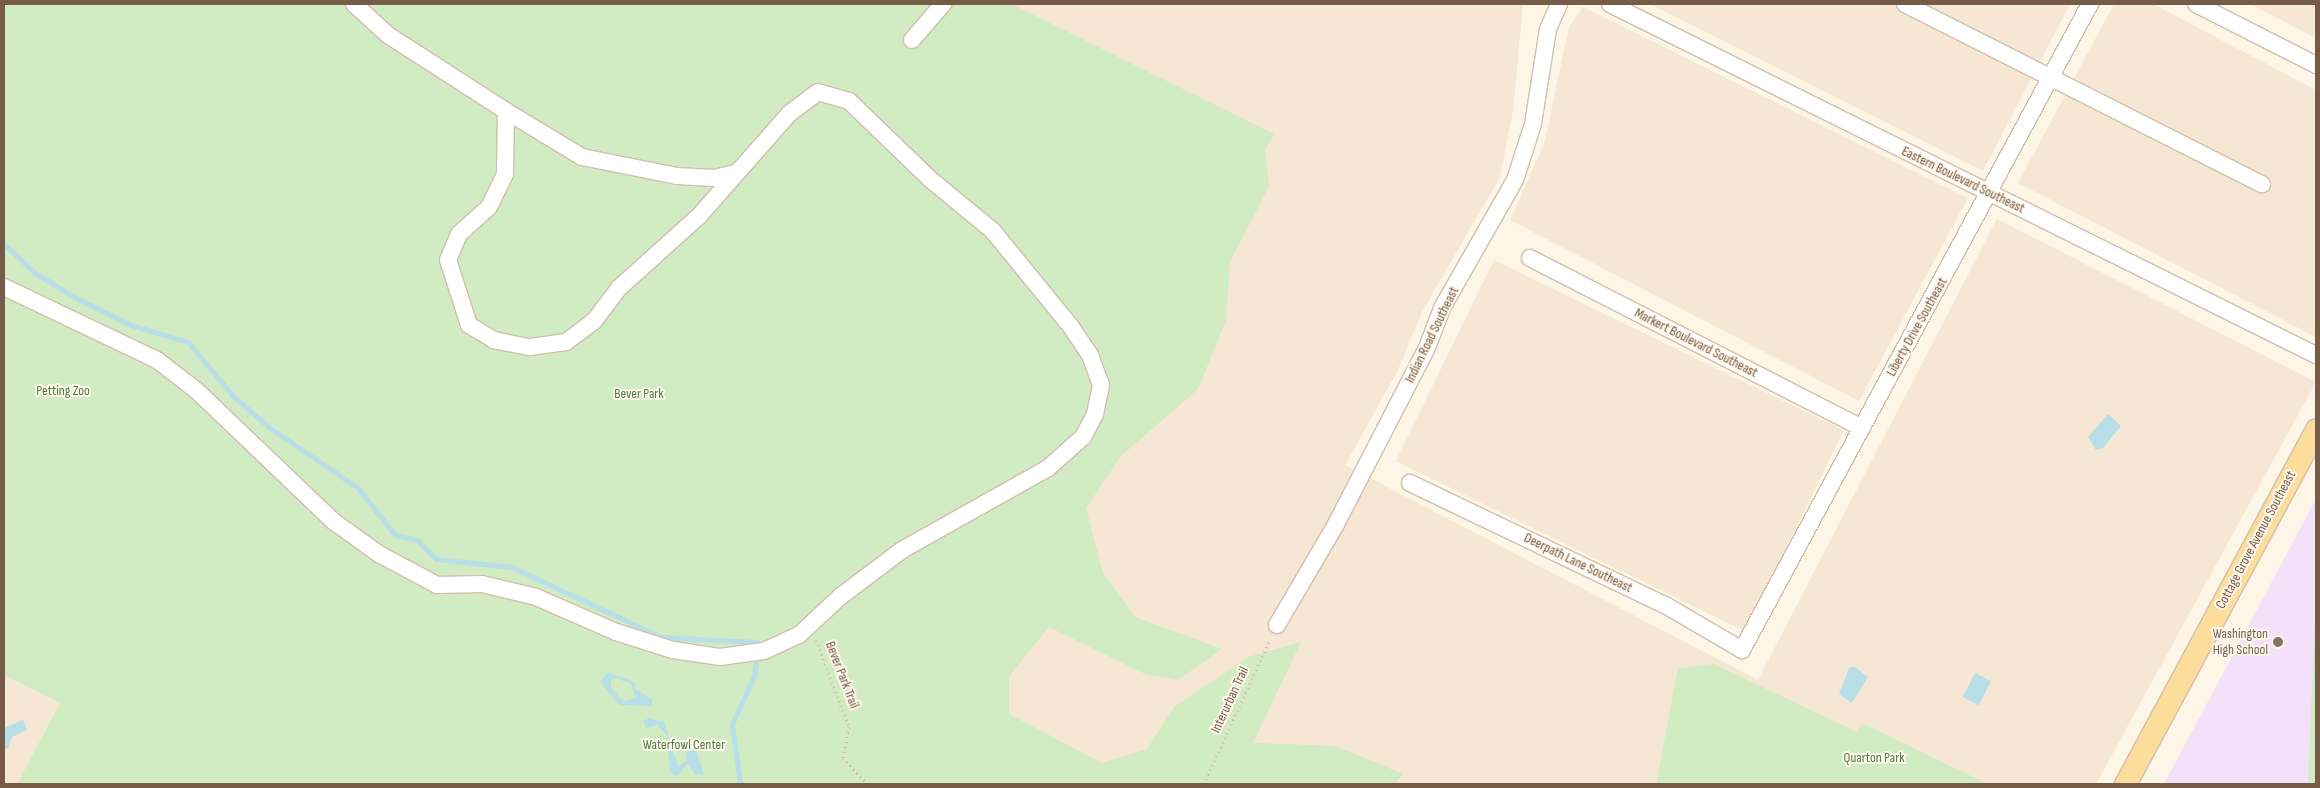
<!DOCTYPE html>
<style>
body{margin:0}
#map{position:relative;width:2320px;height:788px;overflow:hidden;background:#fdf5e5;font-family:"Sofia Sans Condensed",sans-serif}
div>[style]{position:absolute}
.residential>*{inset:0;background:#f5e7d3;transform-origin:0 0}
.education>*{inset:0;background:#f2e1f9}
.green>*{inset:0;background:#d1ebc3}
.water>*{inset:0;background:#b8dfe7;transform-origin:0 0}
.stream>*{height:5px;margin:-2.5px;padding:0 2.5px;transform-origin:2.5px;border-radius:2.5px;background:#b8dfe7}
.path>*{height:3px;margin-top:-1.5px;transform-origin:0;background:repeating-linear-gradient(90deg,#d8b79e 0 1px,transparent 0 5px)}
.roads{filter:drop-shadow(1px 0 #d1bfad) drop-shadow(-1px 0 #d1bfad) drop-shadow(0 1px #d1bfad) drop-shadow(0 -1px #d1bfad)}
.minor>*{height:16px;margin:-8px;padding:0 8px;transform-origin:8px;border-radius:8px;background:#fff}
.major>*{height:21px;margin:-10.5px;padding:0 10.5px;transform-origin:10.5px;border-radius:10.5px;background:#fddd9c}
.dots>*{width:14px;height:14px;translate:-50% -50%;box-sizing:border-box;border:2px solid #fff8ec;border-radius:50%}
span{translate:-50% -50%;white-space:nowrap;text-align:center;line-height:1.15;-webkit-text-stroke:4px #fff8ec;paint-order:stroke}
.street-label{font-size:14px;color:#775b49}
.park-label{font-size:14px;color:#507d41}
.education-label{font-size:14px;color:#785e54}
.right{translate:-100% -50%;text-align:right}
.frame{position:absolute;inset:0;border:5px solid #775b49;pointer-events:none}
</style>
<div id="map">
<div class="residential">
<i style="clip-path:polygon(1012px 4px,1523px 4px,1513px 111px,1500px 177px,1422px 312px,1398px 370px,1345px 465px,1758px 680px,1997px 219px,2316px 382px,2096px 784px,1988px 784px,1862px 723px,1828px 784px,1108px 784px,966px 713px,1274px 134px)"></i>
<i style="clip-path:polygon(1650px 4px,2070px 4px,1983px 171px)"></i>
<i style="clip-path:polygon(2114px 4px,2153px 4px,2316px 90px,2316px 337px,2018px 183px)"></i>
<i style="clip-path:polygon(2250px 4px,2316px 4px,2316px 38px)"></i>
<i style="clip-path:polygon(1583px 7px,1968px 198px,1859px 401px,1510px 220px,1544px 144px,1569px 27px)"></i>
<i style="left:1494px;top:260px;width:389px;height:224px;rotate:26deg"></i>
<i style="clip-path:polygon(4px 675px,60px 703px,17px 784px,4px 784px)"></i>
</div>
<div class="education">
<i style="clip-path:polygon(2316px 499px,2316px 784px,2164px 784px)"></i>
</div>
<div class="green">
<i style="clip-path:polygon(4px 4px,1012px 4px,1274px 134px,1265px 151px,1269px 186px,1230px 262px,1226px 320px,1198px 389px,1121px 456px,1086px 508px,1103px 573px,1135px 617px,1222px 649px,1178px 680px,1147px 675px,1049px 627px,1009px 676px,1009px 714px,1102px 763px,1147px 749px,1174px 707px,1248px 657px,1301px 642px,1253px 743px,1336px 746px,1403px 774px,1394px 784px,17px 784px,60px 703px,4px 675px)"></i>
<i style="clip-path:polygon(2316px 603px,2316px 784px,2308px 784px)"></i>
<i style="clip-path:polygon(1714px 664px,1857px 732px,1862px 723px,1988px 784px,1656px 784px,1678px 668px)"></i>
</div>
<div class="water">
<i style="clip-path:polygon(2108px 414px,2121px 426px,2103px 448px,2096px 450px,2088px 437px)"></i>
<i style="clip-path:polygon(1855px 667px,1868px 677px,1852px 703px,1839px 694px,1849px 668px)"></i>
<i style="clip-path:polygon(evenodd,608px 672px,635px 682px,635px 689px,652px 699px,652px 706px,619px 705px,600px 682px,608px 672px,616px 678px,631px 684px,636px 698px,626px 701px,619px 697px,611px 687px,611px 680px,616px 678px)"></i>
<i style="left:1975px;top:673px;width:18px;height:27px;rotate:27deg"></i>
<i style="clip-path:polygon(649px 718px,664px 722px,678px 766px,687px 761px,685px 738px,692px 739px,704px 774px,696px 775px,687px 764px,677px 776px,670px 772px,667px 735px,657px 725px,646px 728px,643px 721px)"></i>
<i style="clip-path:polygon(23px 720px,27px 730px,12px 737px,8px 749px,4px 748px,4px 728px)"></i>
</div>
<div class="stream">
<i style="left:4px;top:244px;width:42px;rotate:43.1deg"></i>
<i style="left:35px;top:273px;width:50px;rotate:31.2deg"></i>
<i style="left:78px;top:299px;width:59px;rotate:26.1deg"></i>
<i style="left:131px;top:325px;width:59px;rotate:16.6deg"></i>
<i style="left:188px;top:342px;width:70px;rotate:50.2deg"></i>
<i style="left:233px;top:396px;width:49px;rotate:40.9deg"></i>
<i style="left:270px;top:428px;width:107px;rotate:34.3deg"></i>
<i style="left:358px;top:488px;width:60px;rotate:51.8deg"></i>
<i style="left:395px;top:535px;width:23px;rotate:13deg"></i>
<i style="left:417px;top:540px;width:27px;rotate:45deg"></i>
<i style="left:436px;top:559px;width:76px;rotate:6deg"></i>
<i style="left:512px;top:567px;width:165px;rotate:25.2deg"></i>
<i style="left:661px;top:637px;width:96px;rotate:3deg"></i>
<i style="left:757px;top:642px;width:32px;rotate:94deg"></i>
<i style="left:755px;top:674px;width:55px;rotate:114.7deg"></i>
<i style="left:732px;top:724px;width:61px;rotate:82.4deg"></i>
</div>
<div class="path">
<i style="left:816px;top:640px;width:93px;rotate:69.2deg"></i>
<i style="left:849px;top:727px;width:32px;rotate:101deg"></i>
<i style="left:843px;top:758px;width:35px;rotate:47deg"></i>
<i style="left:1204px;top:784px;width:159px;rotate:-65.5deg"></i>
</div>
<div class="roads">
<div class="minor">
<i style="left:1610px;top:4px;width:788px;rotate:26.44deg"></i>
<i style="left:1905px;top:4px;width:400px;rotate:26.8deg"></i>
<i style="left:2196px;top:4px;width:135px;rotate:26.9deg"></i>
<i style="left:912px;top:40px;width:48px;rotate:-49.3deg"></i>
<i style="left:506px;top:111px;width:89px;rotate:31.2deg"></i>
<i style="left:582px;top:157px;width:97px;rotate:11.3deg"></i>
<i style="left:677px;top:176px;width:37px;rotate:3deg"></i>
<i style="left:714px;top:178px;width:23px;rotate:-13deg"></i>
<i style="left:1530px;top:258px;width:373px;rotate:27.1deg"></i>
<i style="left:4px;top:287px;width:170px;rotate:25.5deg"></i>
<i style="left:157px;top:360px;width:49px;rotate:37.6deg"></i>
<i style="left:196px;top:390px;width:190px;rotate:43.7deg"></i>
<i style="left:333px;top:521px;width:57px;rotate:35.7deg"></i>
<i style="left:379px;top:554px;width:66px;rotate:28.1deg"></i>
<i style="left:437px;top:585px;width:45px;rotate:-1.3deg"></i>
<i style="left:482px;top:584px;width:56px;rotate:13.5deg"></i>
<i style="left:536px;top:597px;width:87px;rotate:23.6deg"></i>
<i style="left:616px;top:632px;width:60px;rotate:17.5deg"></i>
<i style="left:673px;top:650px;width:48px;rotate:8.5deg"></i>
<i style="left:720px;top:657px;width:44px;rotate:-7.8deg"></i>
<i style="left:764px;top:651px;width:38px;rotate:-25deg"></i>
<i style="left:799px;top:635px;width:57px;rotate:-42.9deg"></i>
<i style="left:841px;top:596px;width:76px;rotate:-37deg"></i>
<i style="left:902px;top:550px;width:167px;rotate:-29.3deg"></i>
<i style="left:1048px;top:468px;width:47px;rotate:-41.5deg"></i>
<i style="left:1083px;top:437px;width:26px;rotate:-62deg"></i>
<i style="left:1095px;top:414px;width:30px;rotate:-78deg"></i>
<i style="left:1101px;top:385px;width:32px;rotate:-110deg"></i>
<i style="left:1090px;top:355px;width:32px;rotate:-124deg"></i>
<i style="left:1072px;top:328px;width:125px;rotate:-129.2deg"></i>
<i style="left:993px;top:231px;width:82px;rotate:-140.5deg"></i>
<i style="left:930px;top:179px;width:112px;rotate:-136.1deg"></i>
<i style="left:849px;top:101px;width:32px;rotate:-164deg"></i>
<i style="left:818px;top:92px;width:36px;rotate:143deg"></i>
<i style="left:789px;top:114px;width:136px;rotate:131.4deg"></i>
<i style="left:699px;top:216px;width:108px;rotate:138deg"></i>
<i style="left:619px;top:288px;width:41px;rotate:127.1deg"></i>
<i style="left:594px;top:321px;width:35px;rotate:143deg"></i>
<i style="left:566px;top:342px;width:37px;rotate:172deg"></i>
<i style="left:529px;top:347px;width:36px;rotate:-169deg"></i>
<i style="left:494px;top:340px;width:29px;rotate:-149deg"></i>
<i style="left:469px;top:325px;width:68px;rotate:-107.9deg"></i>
<i style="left:448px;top:260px;width:28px;rotate:-67deg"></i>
<i style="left:459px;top:234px;width:40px;rotate:-42deg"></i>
<i style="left:489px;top:207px;width:37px;rotate:-64deg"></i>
<i style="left:505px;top:174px;width:63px;rotate:-89.1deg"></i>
<i style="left:506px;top:111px;width:140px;rotate:-147.2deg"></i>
<i style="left:388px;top:35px;width:46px;rotate:-137.6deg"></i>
<i style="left:1410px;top:483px;width:283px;rotate:25.6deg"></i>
<i style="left:1665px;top:605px;width:89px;rotate:30.3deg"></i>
<i style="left:1742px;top:650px;width:734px;rotate:-61.69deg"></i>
<i style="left:1277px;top:625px;width:115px;rotate:-59.6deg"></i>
<i style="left:1335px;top:526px;width:200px;rotate:-62.7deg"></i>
<i style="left:1427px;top:348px;width:43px;rotate:-69.4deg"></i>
<i style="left:1442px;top:308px;width:147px;rotate:-60.3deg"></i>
<i style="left:1515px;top:180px;width:59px;rotate:-72.2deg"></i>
<i style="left:1533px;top:124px;width:96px;rotate:-81deg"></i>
<i style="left:1548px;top:29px;width:27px;rotate:-66deg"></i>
</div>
<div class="major">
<i style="left:2125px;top:784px;width:403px;rotate:-61.7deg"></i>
</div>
</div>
<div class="dots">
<i style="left:2278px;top:642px;background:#8d6e63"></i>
</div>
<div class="street-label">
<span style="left:1963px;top:180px;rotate:26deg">Eastern Boulevard Southeast</span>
<span style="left:1917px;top:327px;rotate:-61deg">Liberty Drive Southeast</span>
<span style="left:1432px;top:335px;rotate:-64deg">Indian Road Southeast</span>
<span style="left:1696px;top:343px;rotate:27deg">Markert Boulevard Southeast</span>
<span style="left:2256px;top:540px;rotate:-62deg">Cottage Grove Avenue Southeast</span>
<span style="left:1578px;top:563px;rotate:26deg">Deerpath Lane Southeast</span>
<span style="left:842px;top:675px;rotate:69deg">Bever Park Trail</span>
<span style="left:1230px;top:700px;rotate:-65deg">Interurban Trail</span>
</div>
<div class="park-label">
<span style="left:63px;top:391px">Petting Zoo</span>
<span style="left:639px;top:394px">Bever Park</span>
<span style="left:684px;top:745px">Waterfowl Center</span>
<span style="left:1874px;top:758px">Quarton Park</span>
</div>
<div class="education-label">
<span class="right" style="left:2268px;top:642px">Washington<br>High School</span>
</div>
<div class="frame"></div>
</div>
